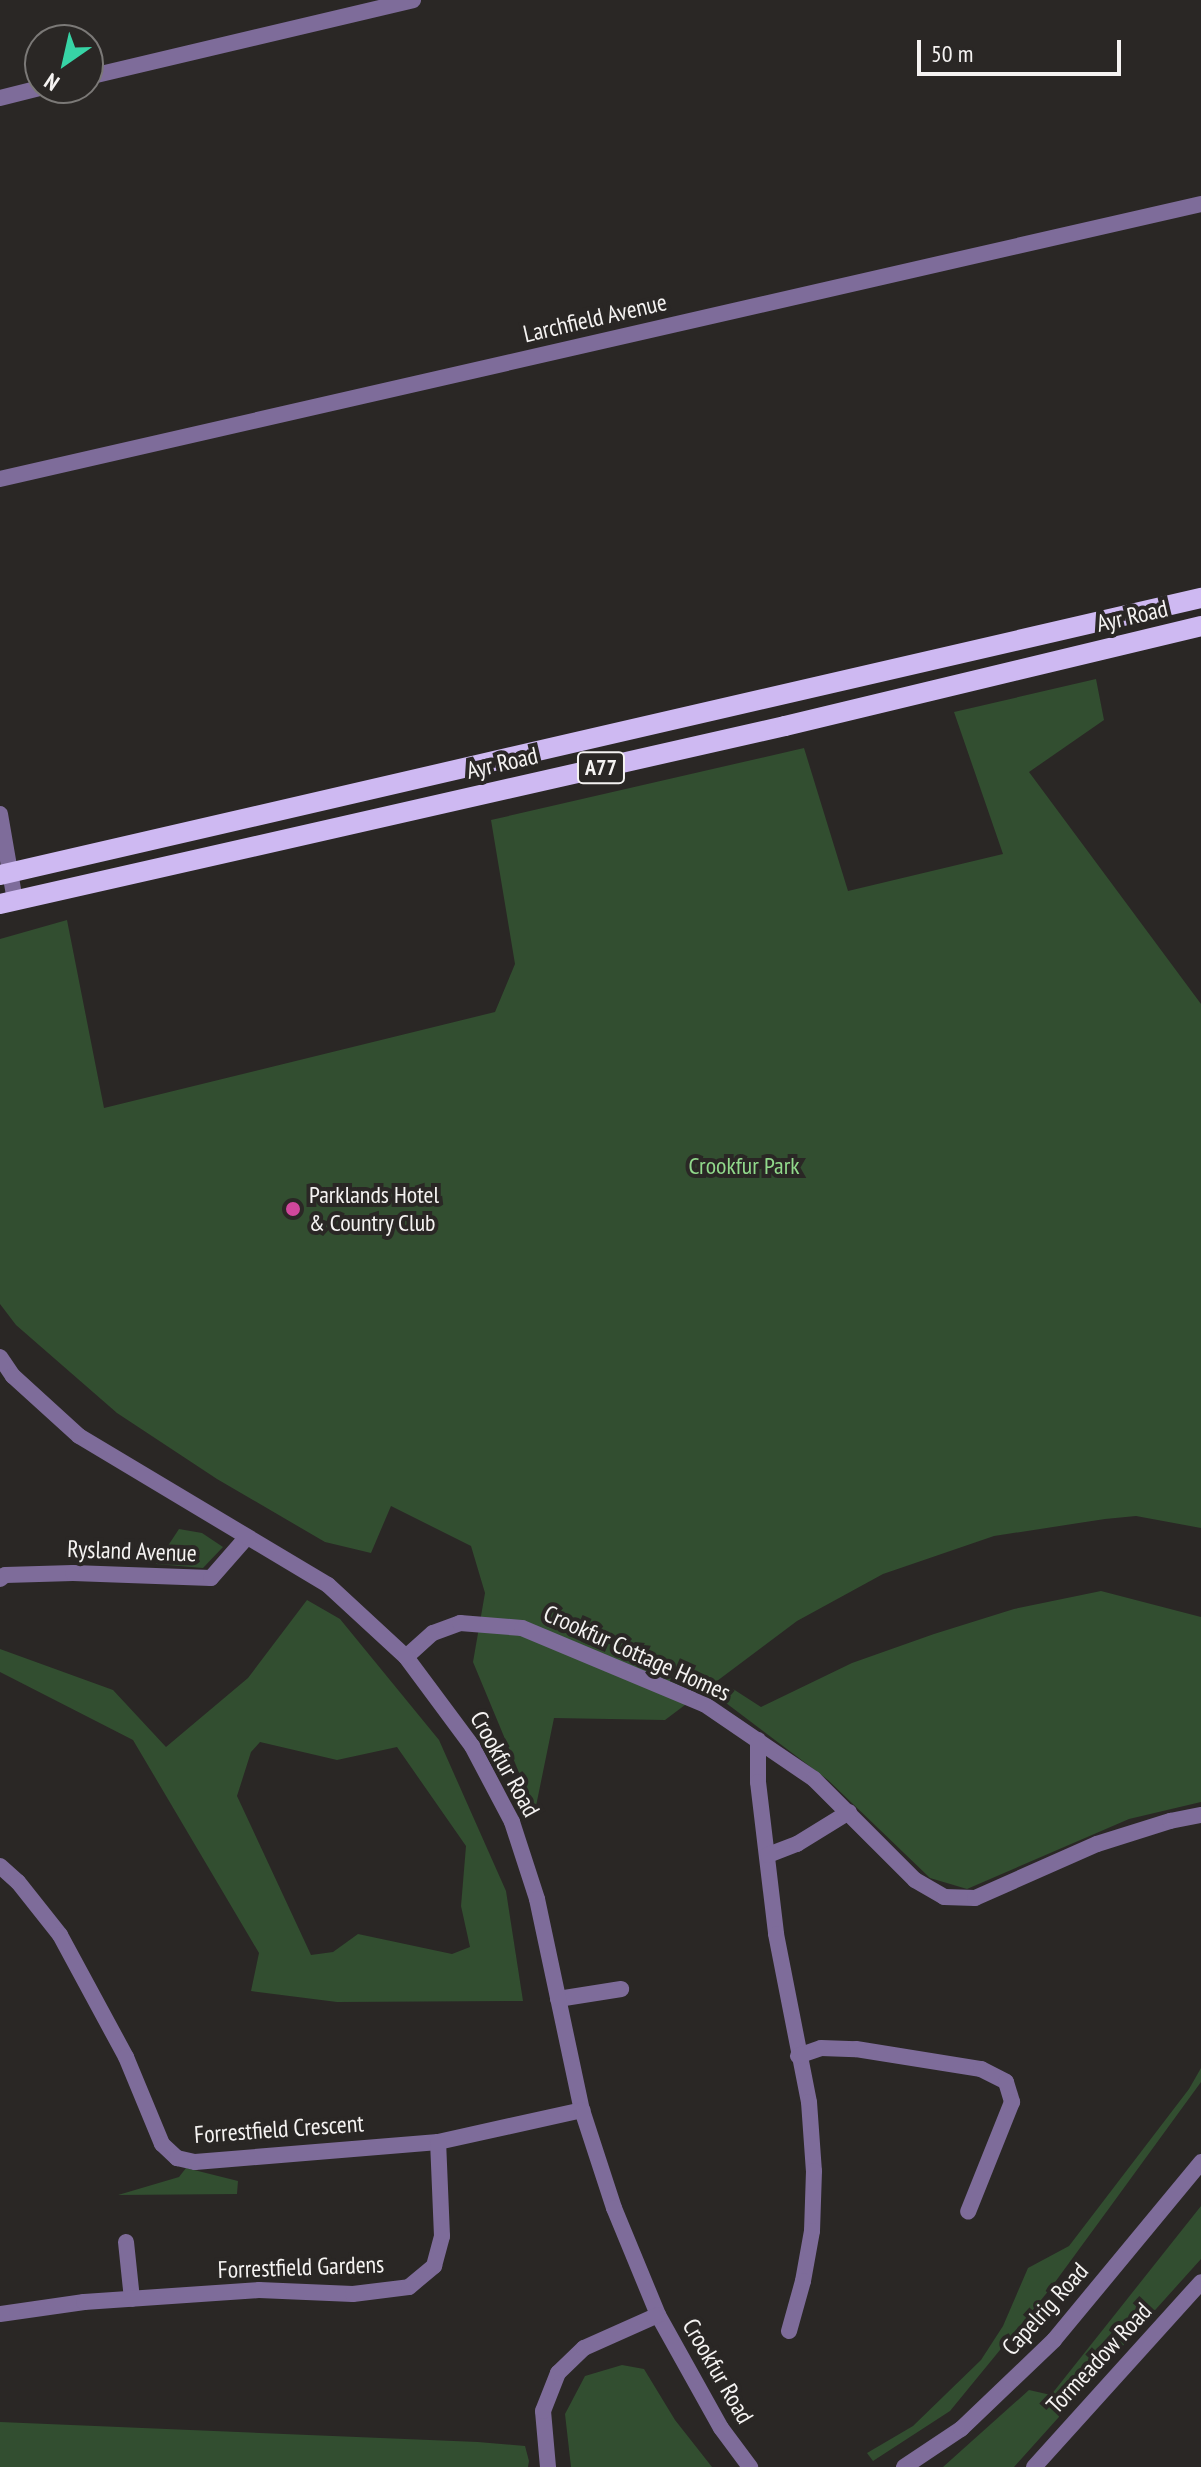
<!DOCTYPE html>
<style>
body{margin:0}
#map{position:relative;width:1201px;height:2467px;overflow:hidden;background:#2a2725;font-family:"PT Sans Narrow",sans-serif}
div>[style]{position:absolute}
.green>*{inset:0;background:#324e30}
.minor>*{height:16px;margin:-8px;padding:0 8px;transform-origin:8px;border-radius:8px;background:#7e6c9a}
.tertiary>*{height:16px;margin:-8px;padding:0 8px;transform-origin:8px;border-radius:8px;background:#7e6c9a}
.primary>*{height:20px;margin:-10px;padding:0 10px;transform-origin:10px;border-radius:10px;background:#ceb9f2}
.dots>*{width:22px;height:22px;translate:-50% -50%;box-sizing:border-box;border:4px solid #2a2725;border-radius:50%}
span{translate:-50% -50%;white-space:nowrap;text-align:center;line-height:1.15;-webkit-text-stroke:8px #2a2725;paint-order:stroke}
.shield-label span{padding:2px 6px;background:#2a2725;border:2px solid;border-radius:6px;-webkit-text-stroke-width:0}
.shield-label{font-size:22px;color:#f5f3f2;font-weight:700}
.street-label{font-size:24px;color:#f5f3f2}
.park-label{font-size:24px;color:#91d98b}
.poi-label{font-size:24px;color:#f5f3f2}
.left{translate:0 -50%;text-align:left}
.north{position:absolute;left:24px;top:24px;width:80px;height:80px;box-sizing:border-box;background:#2a2725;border:2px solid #7b7977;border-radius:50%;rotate:214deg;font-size:22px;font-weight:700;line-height:32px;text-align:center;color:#f5f3f2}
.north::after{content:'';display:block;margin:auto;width:28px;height:36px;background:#37d4a6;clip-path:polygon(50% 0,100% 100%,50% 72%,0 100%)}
.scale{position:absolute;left:917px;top:40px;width:204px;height:36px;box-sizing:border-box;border:4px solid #f5f3f2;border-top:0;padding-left:10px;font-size:24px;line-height:28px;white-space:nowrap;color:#f5f3f2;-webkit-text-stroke:6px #2a2725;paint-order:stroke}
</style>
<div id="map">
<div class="green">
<i style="clip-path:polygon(1096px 679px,1104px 720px,1029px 772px,1201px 1004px,1201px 1528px,1136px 1516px,1105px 1519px,994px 1536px,883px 1574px,797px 1621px,665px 1720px,554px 1718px,535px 1811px,473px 1662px,485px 1593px,471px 1546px,391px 1506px,371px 1553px,325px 1542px,217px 1479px,117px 1413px,16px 1325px,0 1304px,0 939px,67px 920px,104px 1108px,495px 1012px,515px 964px,491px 820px,804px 748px,848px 891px,1003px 854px,954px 712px)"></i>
<i style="clip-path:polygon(179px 1529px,202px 1533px,223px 1547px,203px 1568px,156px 1564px)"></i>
<i style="clip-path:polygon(1101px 1591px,1201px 1617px,1201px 1802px,1129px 1819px,967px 1889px,930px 1878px,828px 1780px,726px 1703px,730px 1687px,761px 1707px,852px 1663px,934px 1634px,1014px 1609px)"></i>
<i style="clip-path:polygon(evenodd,307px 1600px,340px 1619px,439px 1740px,506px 1891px,523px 2001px,337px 2002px,251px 1991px,259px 1953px,133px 1740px,0 1672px,0 1649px,113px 1690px,166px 1747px,248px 1678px,307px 1600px,260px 1742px,337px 1760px,397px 1747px,466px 1846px,461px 1906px,470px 1947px,452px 1954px,358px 1934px,333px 1952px,311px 1955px,237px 1796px,251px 1752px,260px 1742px)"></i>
<i style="clip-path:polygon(1201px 2068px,1201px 2082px,1110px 2207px,1050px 2289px,950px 2411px,873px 2461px,867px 2453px,913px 2426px,981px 2360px,1003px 2326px,1028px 2268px,1069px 2246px,1189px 2089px)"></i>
<i style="clip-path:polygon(186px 2168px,238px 2181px,237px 2194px,118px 2195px,179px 2177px)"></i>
<i style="clip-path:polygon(1201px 2206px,1201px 2259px,1014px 2467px,943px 2467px,1029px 2390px,1051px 2395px)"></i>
<i style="clip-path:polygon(622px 2365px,644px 2369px,675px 2420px,712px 2467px,571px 2467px,565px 2414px,585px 2376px)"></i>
<i style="clip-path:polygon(0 2422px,478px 2442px,525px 2446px,529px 2461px,528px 2467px,0 2467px)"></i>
</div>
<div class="minor">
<i style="left:88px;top:77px;width:334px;rotate:-13.3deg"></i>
<i style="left:0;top:98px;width:41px;rotate:-14deg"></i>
<i style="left:0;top:479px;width:1232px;rotate:-12.9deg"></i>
<i style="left:0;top:1579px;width:6px;rotate:-39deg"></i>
<i style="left:5px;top:1575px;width:68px;rotate:-1.7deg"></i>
<i style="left:73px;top:1573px;width:138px;rotate:2.1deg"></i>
<i style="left:211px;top:1578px;width:53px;rotate:-48.8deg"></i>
<i style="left:406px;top:1657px;width:36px;rotate:-42deg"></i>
<i style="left:433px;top:1633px;width:29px;rotate:-20deg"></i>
<i style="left:460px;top:1623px;width:62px;rotate:4.6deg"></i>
<i style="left:522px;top:1628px;width:197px;rotate:22.7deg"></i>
<i style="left:704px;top:1704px;width:133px;rotate:34.3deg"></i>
<i style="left:814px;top:1779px;width:143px;rotate:45deg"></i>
<i style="left:915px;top:1880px;width:34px;rotate:30deg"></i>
<i style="left:944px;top:1897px;width:31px;rotate:2deg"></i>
<i style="left:975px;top:1898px;width:133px;rotate:-23.9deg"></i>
<i style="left:1097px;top:1844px;width:77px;rotate:-17.5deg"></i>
<i style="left:1170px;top:1821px;width:32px;rotate:-11deg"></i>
<i style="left:758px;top:1740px;width:42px;rotate:90deg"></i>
<i style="left:758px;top:1782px;width:153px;rotate:83.2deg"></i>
<i style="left:776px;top:1934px;width:171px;rotate:78.9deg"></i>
<i style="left:809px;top:2102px;width:69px;rotate:85.9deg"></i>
<i style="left:814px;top:2171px;width:60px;rotate:91.9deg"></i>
<i style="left:812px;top:2231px;width:51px;rotate:100.2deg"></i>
<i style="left:803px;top:2281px;width:52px;rotate:105.6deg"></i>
<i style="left:768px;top:1855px;width:31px;rotate:-21deg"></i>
<i style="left:797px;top:1844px;width:61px;rotate:-31.6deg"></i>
<i style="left:0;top:1866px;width:24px;rotate:42deg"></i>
<i style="left:18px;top:1882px;width:68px;rotate:51.6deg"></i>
<i style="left:60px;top:1935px;width:139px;rotate:61.6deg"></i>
<i style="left:126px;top:2057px;width:94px;rotate:67.5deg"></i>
<i style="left:162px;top:2144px;width:21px;rotate:43deg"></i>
<i style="left:177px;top:2158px;width:18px;rotate:13deg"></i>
<i style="left:195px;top:2162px;width:244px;rotate:-4.7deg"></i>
<i style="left:438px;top:2142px;width:148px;rotate:-12.5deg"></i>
<i style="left:558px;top:1999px;width:64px;rotate:-9deg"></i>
<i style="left:798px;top:2056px;width:24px;rotate:-19deg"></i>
<i style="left:821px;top:2048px;width:35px;rotate:2deg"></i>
<i style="left:856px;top:2049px;width:127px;rotate:9.1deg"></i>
<i style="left:981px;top:2069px;width:28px;rotate:27deg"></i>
<i style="left:1006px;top:2082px;width:21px;rotate:73deg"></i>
<i style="left:1012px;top:2102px;width:118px;rotate:111.8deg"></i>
<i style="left:126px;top:2242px;width:57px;rotate:84deg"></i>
<i style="left:0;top:2314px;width:85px;rotate:-8.1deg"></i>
<i style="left:84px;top:2302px;width:175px;rotate:-3.9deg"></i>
<i style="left:259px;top:2290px;width:94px;rotate:2.4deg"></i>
<i style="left:353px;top:2294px;width:56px;rotate:-7.1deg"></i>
<i style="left:409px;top:2287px;width:33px;rotate:-40deg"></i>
<i style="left:434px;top:2266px;width:31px;rotate:-75deg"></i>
<i style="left:442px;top:2236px;width:94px;rotate:-92.4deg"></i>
<i style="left:1034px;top:2467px;width:249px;rotate:-47.9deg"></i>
</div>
<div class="tertiary">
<i style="left:0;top:814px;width:88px;rotate:80.2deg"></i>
<i style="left:0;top:1357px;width:23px;rotate:56deg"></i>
<i style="left:13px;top:1376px;width:89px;rotate:42.3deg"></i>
<i style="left:79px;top:1436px;width:290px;rotate:30.9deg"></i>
<i style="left:328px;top:1585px;width:106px;rotate:42.7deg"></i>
<i style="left:406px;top:1657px;width:111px;rotate:53.4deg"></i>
<i style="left:472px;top:1746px;width:86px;rotate:62.2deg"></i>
<i style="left:512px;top:1822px;width:81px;rotate:72deg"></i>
<i style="left:537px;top:1899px;width:216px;rotate:78deg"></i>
<i style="left:582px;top:2110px;width:103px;rotate:71.9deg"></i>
<i style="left:614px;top:2208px;width:116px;rotate:67.6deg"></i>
<i style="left:658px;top:2315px;width:129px;rotate:60.9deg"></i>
<i style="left:721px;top:2428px;width:49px;rotate:53.4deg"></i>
<i style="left:548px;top:2467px;width:56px;rotate:-95.1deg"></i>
<i style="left:543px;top:2411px;width:41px;rotate:-68.5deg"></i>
<i style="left:558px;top:2373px;width:36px;rotate:-44deg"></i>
<i style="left:584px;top:2348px;width:81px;rotate:-24deg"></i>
<i style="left:904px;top:2467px;width:69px;rotate:-33.7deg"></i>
<i style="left:961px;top:2429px;width:129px;rotate:-43.7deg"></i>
<i style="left:1054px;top:2340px;width:231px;rotate:-50.4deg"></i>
</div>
<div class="primary">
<i style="left:0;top:875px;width:1233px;rotate:-12.99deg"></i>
<i style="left:0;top:904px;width:805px;rotate:-12.78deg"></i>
<i style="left:785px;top:726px;width:428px;rotate:-13.5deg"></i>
</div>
<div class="dots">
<i style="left:293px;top:1209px;background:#d1479c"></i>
</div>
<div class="shield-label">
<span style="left:601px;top:768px">A77</span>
</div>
<div class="street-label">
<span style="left:595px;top:318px;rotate:-13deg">Larchfield Avenue</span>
<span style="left:1132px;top:616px;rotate:-13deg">Ayr Road</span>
<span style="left:502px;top:763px;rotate:-13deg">Ayr Road</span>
<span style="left:132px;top:1551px;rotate:2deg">Rysland Avenue</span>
<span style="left:637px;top:1653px;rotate:24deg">Crookfur Cottage Homes</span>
<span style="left:505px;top:1764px;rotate:61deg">Crookfur Road</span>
<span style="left:279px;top:2129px;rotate:-4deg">Forrestfield Crescent</span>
<span style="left:301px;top:2267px;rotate:-2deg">Forrestfield Gardens</span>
<span style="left:1045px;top:2309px;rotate:-48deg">Capelrig Road</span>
<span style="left:1099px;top:2358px;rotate:-47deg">Tormeadow Road</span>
<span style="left:718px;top:2371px;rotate:60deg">Crookfur Road</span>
</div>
<div class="park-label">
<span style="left:744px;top:1166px">Crookfur Park</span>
</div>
<div class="poi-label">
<span class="left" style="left:309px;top:1209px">Parklands Hotel<br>&amp; Country Club</span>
</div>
<div class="north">N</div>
<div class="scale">50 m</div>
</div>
